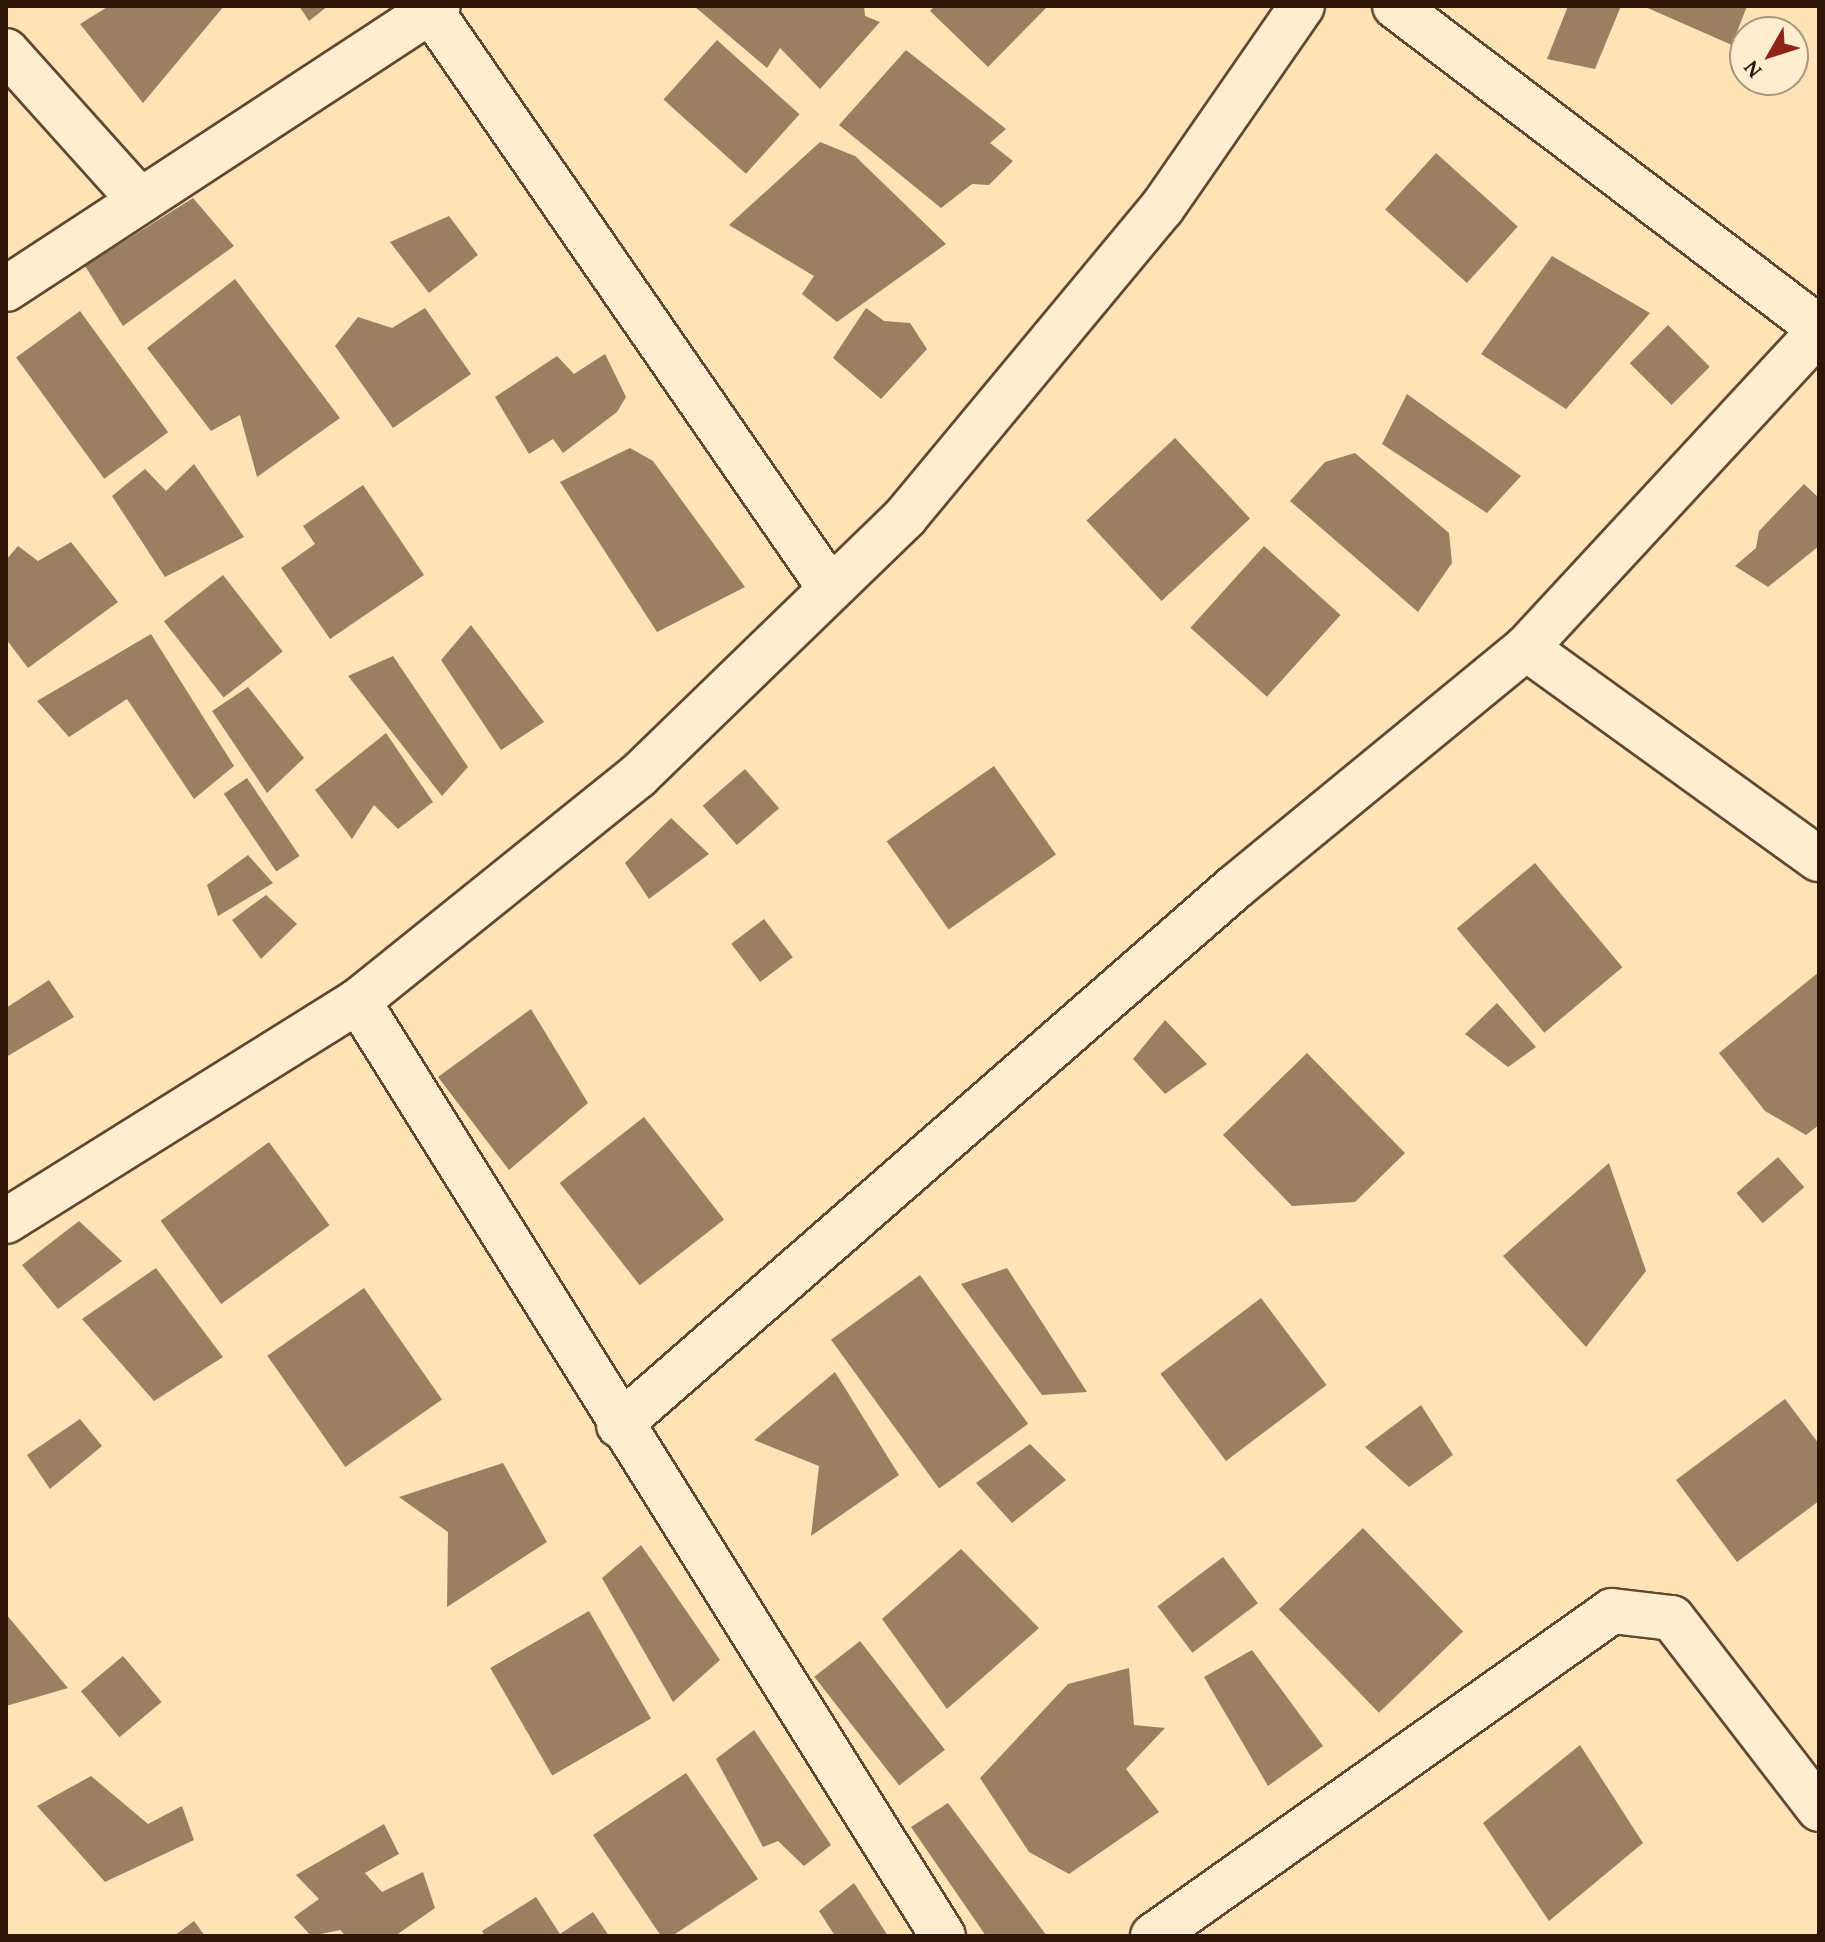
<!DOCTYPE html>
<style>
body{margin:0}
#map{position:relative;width:1825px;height:1942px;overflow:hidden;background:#fde3b5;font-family:"Gentium Book Plus",serif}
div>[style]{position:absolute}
.building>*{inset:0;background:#9a8061;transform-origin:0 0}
.roads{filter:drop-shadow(2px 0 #624832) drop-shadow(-2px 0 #624832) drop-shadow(0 2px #624832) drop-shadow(0 -2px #624832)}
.minor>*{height:44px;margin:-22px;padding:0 22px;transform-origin:22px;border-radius:22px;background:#feedcf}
span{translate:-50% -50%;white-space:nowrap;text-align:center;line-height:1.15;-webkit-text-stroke:6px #feedcf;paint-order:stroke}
.frame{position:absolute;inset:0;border:8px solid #2f1506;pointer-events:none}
.north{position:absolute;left:1729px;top:16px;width:80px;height:80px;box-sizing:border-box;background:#feedcf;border:2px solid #ab977f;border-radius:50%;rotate:231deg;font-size:22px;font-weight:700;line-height:32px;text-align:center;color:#2f1506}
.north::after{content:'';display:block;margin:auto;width:28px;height:36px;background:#8f2418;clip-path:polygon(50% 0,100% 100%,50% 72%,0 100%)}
</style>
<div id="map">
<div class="building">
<i style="clip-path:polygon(109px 6px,224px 6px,143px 103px,80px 24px)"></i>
<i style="clip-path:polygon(299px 6px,328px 6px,309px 21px)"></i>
<i style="clip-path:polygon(694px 6px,864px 6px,865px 16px,880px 22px,820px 89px,780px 48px,767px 68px)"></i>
<i style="clip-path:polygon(935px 6px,1048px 6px,988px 67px,930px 11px)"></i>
<i style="clip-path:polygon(1568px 6px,1621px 6px,1595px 69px,1547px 59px)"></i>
<i style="clip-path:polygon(1643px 6px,1747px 6px,1732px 45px)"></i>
<i style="left:717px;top:40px;width:111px;height:80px;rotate:42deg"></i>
<i style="clip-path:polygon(906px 50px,1006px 129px,990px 143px,1013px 161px,989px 185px,972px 184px,941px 208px,839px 125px)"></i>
<i style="clip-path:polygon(820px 142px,855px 156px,946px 244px,837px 322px,802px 294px,814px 276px,729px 225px)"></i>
<i style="left:1436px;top:153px;width:110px;height:76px;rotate:42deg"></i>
<i style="clip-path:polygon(193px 198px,234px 246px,123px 326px,85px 266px)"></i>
<i style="clip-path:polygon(449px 216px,478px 255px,429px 293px,390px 242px)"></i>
<i style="clip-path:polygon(1552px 256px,1650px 313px,1566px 409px,1481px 354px)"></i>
<i style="clip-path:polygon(235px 279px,340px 418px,257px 477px,240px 415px,211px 431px,147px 348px)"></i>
<i style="clip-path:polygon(425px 308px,471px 374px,393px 428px,335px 346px,358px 317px,392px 328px)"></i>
<i style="clip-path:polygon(866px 308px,884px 321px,910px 323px,927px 349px,881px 399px,833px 358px)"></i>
<i style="left:80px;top:311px;width:150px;height:79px;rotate:54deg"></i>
<i style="left:1668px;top:325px;width:59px;height:54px;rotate:45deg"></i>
<i style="clip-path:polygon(605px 354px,626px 397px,617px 412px,563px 453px,553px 439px,529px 454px,495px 397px,557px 356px,574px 374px)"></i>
<i style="clip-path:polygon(1407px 394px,1521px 476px,1487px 513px,1382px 444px)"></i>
<i style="left:1175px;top:438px;width:110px;height:121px;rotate:47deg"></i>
<i style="clip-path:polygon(630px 448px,653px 461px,745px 587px,657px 632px,560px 482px)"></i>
<i style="clip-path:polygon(1355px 453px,1449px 533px,1452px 563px,1418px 612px,1290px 501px,1325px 462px)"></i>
<i style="clip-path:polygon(194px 464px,244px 537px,165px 577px,112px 496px,145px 469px,166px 491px)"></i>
<i style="clip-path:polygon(1804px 484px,1819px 498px,1819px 546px,1768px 587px,1735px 566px,1756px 548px,1759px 531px)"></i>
<i style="clip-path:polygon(363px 485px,424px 575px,330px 639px,281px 568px,315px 544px,303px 526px)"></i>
<i style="clip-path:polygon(71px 542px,118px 602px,28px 668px,6px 639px,6px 560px,18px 546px,38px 561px)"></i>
<i style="left:1264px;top:546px;width:103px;height:110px;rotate:42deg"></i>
<i style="left:223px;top:575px;width:97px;height:75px;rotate:52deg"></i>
<i style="clip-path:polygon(471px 625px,544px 722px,501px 750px,441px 660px)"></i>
<i style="clip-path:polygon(151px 634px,234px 766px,194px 799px,127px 699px,69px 737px,37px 701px)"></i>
<i style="clip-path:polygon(393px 656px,468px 767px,442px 796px,348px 676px)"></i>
<i style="clip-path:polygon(248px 687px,304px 758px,267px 793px,212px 711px)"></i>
<i style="clip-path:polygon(386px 733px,433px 802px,398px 829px,374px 805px,352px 839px,315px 790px)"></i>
<i style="left:994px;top:766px;width:108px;height:131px;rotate:55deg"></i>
<i style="left:745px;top:769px;width:52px;height:56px;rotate:49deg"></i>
<i style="left:247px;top:778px;width:94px;height:28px;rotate:56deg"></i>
<i style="clip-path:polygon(671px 818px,709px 854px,649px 899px,625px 863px)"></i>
<i style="clip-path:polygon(248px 855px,273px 883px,218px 916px,207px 885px)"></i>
<i style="left:1535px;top:863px;width:136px;height:102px;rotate:50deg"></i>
<i style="clip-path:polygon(266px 895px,297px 924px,261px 959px,232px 920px)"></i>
<i style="left:764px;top:919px;width:48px;height:41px;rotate:53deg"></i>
<i style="clip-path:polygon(1819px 972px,1819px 1125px,1806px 1135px,1765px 1111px,1719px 1053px)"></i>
<i style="clip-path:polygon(49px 980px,74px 1017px,6px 1057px,6px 1008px)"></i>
<i style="clip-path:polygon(1497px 1003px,1536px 1047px,1508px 1067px,1465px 1034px)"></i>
<i style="clip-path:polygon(531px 1009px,588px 1103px,509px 1170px,438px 1077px)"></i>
<i style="clip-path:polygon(1165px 1020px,1207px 1064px,1165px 1094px,1133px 1059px)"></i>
<i style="clip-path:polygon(1307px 1053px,1405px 1153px,1355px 1202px,1292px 1206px,1223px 1135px)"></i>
<i style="left:644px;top:1117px;width:130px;height:107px;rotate:52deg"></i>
<i style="left:269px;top:1142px;width:103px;height:134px;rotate:54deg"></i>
<i style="left:1778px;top:1157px;width:40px;height:55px;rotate:49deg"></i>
<i style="clip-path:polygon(1609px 1163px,1646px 1271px,1586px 1347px,1503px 1256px)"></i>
<i style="clip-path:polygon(79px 1221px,122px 1261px,58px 1309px,22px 1265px)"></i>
<i style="clip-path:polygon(156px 1268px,223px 1357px,154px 1401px,82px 1319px)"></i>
<i style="clip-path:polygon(1007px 1268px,1087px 1392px,1042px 1395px,961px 1284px)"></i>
<i style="left:920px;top:1275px;width:184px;height:110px;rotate:54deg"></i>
<i style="left:364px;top:1288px;width:136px;height:118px;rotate:55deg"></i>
<i style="left:1261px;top:1298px;width:109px;height:126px;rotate:53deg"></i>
<i style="clip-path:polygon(835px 1372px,899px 1475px,811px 1536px,819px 1466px,754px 1440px)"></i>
<i style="clip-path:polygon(1785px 1399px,1819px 1444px,1819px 1501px,1737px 1562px,1676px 1480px)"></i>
<i style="clip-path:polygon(1421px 1405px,1453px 1455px,1409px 1487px,1365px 1447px)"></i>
<i style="clip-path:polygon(80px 1419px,102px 1446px,50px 1489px,27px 1455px)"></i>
<i style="clip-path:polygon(1030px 1444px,1066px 1480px,1012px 1523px,976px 1483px)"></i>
<i style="clip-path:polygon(503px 1463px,547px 1542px,447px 1607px,448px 1532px,399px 1497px)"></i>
<i style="left:1363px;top:1528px;width:144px;height:117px;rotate:46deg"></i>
<i style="clip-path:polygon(641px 1545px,720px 1660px,673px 1702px,602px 1578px)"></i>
<i style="clip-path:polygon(961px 1549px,1039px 1628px,947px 1709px,882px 1619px)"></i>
<i style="left:1223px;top:1557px;width:58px;height:82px;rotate:53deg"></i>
<i style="left:589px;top:1611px;width:124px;height:114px;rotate:60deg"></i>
<i style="clip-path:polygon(6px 1614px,68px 1688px,6px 1706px)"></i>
<i style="left:860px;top:1641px;width:138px;height:58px;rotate:52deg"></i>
<i style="clip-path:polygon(1252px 1650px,1323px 1746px,1268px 1786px,1204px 1677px)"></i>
<i style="left:123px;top:1656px;width:60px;height:55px;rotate:50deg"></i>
<i style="clip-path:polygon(1129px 1668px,1134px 1725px,1165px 1728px,1126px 1769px,1159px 1812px,1069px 1874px,1029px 1852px,980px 1778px,1068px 1684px)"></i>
<i style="clip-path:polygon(754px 1730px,831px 1845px,804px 1866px,778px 1841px,763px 1847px,716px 1759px)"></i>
<i style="clip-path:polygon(1580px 1745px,1643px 1843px,1549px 1921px,1483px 1823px)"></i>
<i style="clip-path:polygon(686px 1773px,758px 1879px,672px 1936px,661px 1936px,593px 1835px)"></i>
<i style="clip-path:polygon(91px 1776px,148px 1824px,182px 1806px,194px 1840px,105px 1882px,37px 1806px)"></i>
<i style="clip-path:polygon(948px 1803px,1047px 1936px,986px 1936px,911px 1827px)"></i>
<i style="clip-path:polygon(384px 1824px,399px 1854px,365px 1873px,382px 1892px,423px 1872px,435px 1908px,395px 1936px,346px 1936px,340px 1930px,311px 1936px,294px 1917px,319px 1899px,296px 1875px)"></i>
<i style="clip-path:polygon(854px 1883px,888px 1936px,835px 1936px,819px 1911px)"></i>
<i style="clip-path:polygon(536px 1897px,560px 1934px,593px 1912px,609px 1936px,485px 1936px,482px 1931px)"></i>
<i style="clip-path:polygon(194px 1921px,205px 1936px,174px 1936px)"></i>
</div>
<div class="roads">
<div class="minor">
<i style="left:1395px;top:6px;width:532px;rotate:37.21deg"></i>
<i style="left:431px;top:11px;width:702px;rotate:55.34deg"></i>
<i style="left:6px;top:51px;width:199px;rotate:48.1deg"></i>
<i style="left:6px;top:289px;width:516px;rotate:-33.23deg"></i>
<i style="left:1526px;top:648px;width:361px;rotate:35.8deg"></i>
<i style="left:358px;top:1001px;width:1103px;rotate:57.97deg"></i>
<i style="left:6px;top:1221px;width:415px;rotate:-32deg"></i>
<i style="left:358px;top:1001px;width:359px;rotate:-38.8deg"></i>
<i style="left:638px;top:776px;width:373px;rotate:-44.1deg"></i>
<i style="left:906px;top:516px;width:400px;rotate:-50.3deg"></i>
<i style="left:1162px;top:208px;width:246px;rotate:-55.3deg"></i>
<i style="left:619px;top:1425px;width:818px;rotate:-41.13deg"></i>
<i style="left:1235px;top:887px;width:377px;rotate:-39.4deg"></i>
<i style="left:1526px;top:648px;width:431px;rotate:-47.2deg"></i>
<i style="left:1153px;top:1936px;width:562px;rotate:-35.3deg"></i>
<i style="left:1612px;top:1611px;width:60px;rotate:6.7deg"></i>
<i style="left:1672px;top:1618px;width:241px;rotate:52.4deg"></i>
</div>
</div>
<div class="frame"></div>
<div class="north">N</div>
</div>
